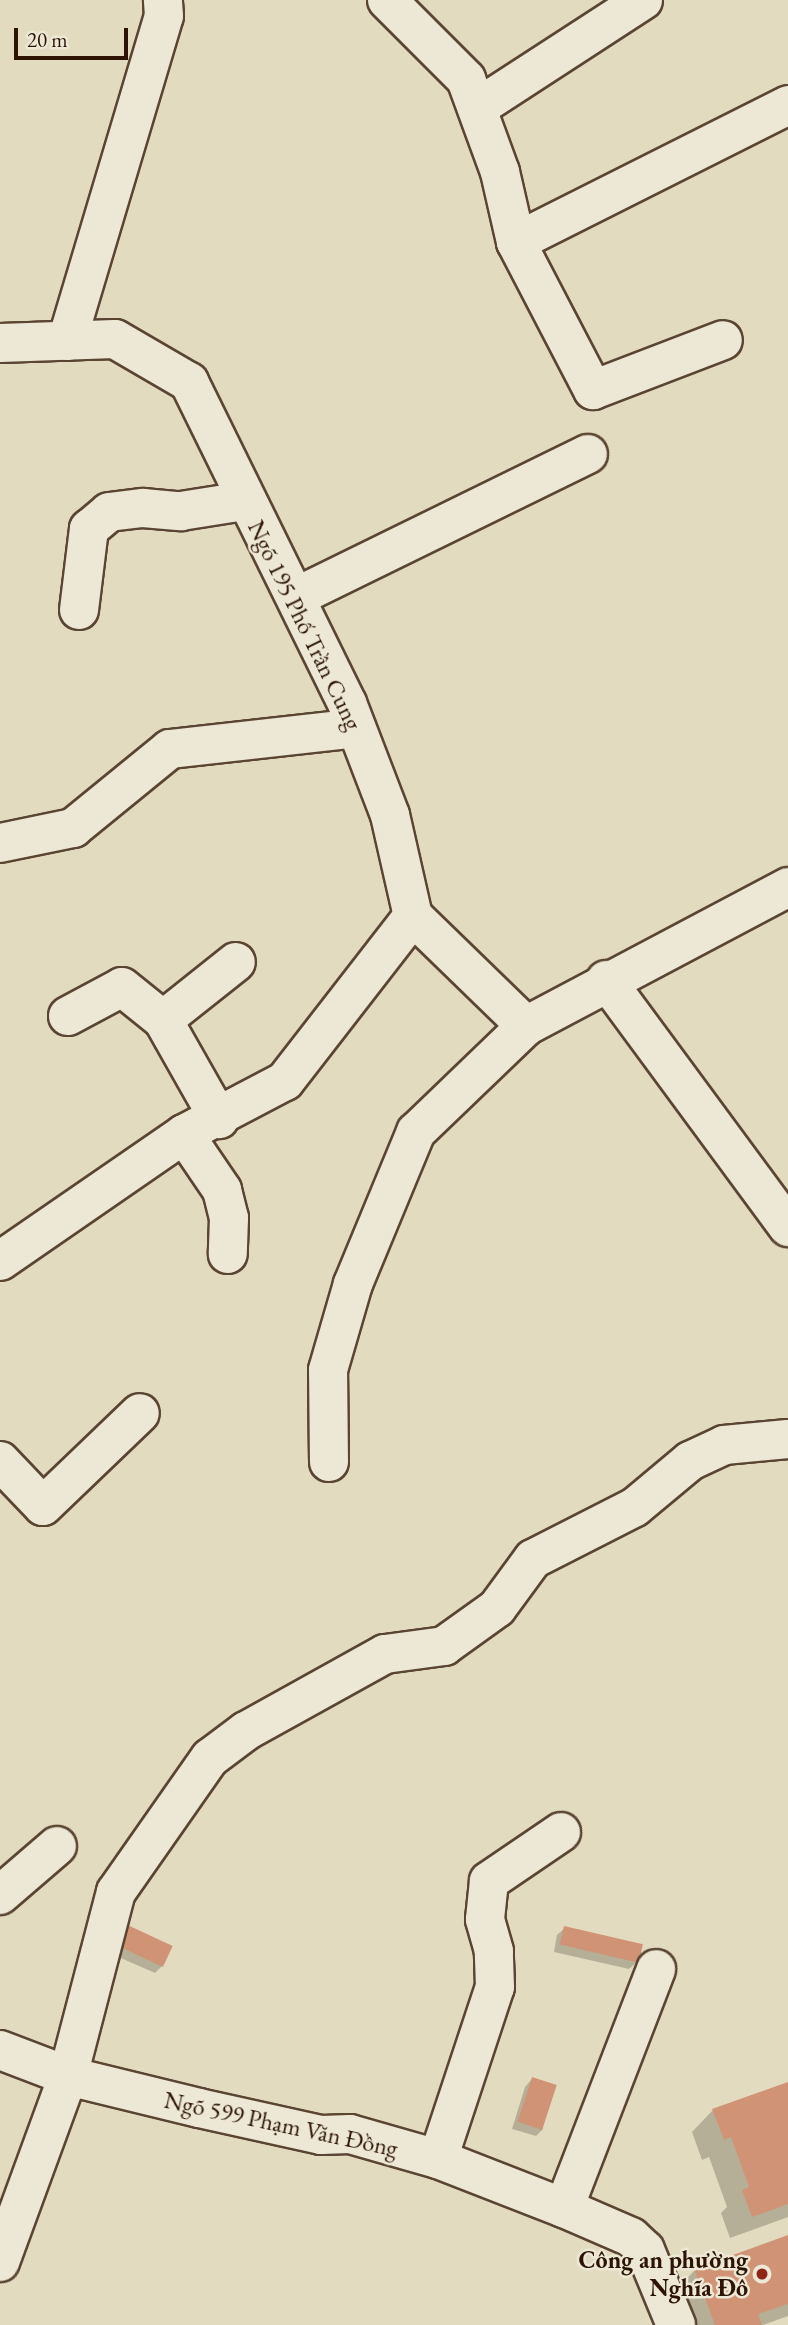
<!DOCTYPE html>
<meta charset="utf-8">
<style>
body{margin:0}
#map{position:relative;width:788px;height:2325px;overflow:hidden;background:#e3dbbf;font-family:"EB Garamond",serif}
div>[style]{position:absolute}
.shadow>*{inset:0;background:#0003}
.building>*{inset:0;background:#d09375;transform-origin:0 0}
.roads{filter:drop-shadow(2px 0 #5a4533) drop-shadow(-2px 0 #5a4533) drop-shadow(0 2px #5a4533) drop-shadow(0 -2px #5a4533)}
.minor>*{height:38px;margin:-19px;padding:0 19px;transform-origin:19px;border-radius:19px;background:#ede8d5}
.dots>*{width:19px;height:19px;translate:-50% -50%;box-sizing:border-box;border:4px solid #ede8d5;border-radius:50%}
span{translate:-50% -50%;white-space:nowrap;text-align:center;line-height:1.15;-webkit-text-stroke:5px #ede8d5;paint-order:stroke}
.street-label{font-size:24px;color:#2c1304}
.poi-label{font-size:24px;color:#2c1304;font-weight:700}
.right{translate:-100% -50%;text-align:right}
.scale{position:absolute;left:14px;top:28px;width:114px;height:32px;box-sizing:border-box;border:4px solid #2c1304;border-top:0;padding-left:9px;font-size:21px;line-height:24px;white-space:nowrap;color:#2c1304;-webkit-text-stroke:5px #ede8d5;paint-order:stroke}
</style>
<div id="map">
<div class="shadow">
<i style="clip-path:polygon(565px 1928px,637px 1962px,629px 1969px,554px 1952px,557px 1935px)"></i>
<i style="clip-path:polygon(114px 1931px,162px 1966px,155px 1973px,105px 1951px)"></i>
<i style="clip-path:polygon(532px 2079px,543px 2129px,536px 2136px,512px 2129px,525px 2087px)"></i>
<i style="clip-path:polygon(788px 2084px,788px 2217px,730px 2238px,721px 2213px,727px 2207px,709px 2157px,702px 2160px,692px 2132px,713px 2110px)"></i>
<i style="clip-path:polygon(788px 2237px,788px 2316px,763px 2325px,686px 2325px,674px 2292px,695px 2270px)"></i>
</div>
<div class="building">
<i style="left:121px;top:1922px;width:57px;height:23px;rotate:25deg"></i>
<i style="left:564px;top:1926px;width:81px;height:19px;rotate:13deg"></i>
<i style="left:532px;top:2077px;width:26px;height:47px;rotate:18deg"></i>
<i style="clip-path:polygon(788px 2082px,788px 2204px,752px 2217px,742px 2190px,749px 2187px,731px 2137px,724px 2140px,712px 2109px)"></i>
<i style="clip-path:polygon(788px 2235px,788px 2304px,758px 2314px,762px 2325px,715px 2325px,694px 2269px)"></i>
</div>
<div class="roads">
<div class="minor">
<i style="left:387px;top:0;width:112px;rotate:45deg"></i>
<i style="left:466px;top:79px;width:99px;rotate:69.9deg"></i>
<i style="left:500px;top:172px;width:72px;rotate:77.1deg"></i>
<i style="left:516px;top:242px;width:167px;rotate:62.5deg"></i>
<i style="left:593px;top:390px;width:139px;rotate:-21deg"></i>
<i style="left:477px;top:108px;width:198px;rotate:-33deg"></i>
<i style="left:516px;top:242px;width:305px;rotate:-26.7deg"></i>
<i style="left:67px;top:341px;width:339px;rotate:-73.4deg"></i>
<i style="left:164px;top:16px;width:16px;rotate:-94deg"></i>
<i style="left:0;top:343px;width:115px;rotate:-2deg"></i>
<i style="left:115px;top:339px;width:86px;rotate:30.2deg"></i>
<i style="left:189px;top:382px;width:358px;rotate:63.8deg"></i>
<i style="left:347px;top:703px;width:120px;rotate:69deg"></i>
<i style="left:390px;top:815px;width:104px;rotate:77.2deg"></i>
<i style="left:413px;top:916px;width:158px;rotate:44.2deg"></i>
<i style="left:296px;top:597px;width:325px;rotate:-26.1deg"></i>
<i style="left:79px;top:610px;width:82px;rotate:-83deg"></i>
<i style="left:89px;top:529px;width:26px;rotate:-40deg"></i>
<i style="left:109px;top:512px;width:34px;rotate:-7deg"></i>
<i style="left:143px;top:508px;width:38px;rotate:5deg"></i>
<i style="left:181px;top:511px;width:64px;rotate:-9deg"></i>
<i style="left:0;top:843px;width:75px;rotate:-11.6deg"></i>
<i style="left:73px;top:828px;width:125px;rotate:-39.2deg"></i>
<i style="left:170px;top:749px;width:187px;rotate:-6.4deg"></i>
<i style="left:606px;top:980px;width:307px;rotate:53.6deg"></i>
<i style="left:68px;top:1016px;width:61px;rotate:-28.2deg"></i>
<i style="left:122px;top:987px;width:53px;rotate:38.8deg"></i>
<i style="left:163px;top:1020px;width:114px;rotate:60.5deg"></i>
<i style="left:163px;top:1020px;width:93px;rotate:-38.5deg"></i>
<i style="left:184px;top:1134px;width:68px;rotate:55.8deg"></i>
<i style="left:222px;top:1190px;width:29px;rotate:76deg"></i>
<i style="left:229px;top:1218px;width:36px;rotate:92deg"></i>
<i style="left:0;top:1261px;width:224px;rotate:-34.6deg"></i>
<i style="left:184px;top:1134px;width:114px;rotate:-27.7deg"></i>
<i style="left:285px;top:1081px;width:209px;rotate:-52.2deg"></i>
<i style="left:0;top:1461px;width:62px;rotate:46.3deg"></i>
<i style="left:43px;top:1506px;width:134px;rotate:-43.8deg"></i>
<i style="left:329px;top:1462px;width:92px;rotate:-90.6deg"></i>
<i style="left:328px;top:1370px;width:90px;rotate:-73.8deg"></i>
<i style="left:353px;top:1284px;width:165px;rotate:-67.5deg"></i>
<i style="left:416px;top:1132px;width:153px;rotate:-43.9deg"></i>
<i style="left:526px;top:1026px;width:297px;rotate:-27.9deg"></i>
<i style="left:0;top:1895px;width:75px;rotate:-40.7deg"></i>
<i style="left:0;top:2050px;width:73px;rotate:20.9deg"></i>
<i style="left:68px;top:2076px;width:135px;rotate:13.7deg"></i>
<i style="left:199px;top:2108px;width:125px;rotate:12.5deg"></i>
<i style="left:321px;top:2135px;width:29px;rotate:-2deg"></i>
<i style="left:350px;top:2134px;width:91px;rotate:15.9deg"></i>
<i style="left:438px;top:2159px;width:135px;rotate:21.3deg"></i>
<i style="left:564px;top:2208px;width:73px;rotate:23.4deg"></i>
<i style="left:631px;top:2237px;width:19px;rotate:43deg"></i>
<i style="left:645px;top:2250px;width:81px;rotate:67.5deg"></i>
<i style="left:438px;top:2159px;width:181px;rotate:-71.7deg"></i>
<i style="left:495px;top:1987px;width:36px;rotate:-92deg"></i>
<i style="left:494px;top:1951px;width:33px;rotate:-106deg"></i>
<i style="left:485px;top:1919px;width:38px;rotate:-84deg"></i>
<i style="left:489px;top:1881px;width:87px;rotate:-34.2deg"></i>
<i style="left:564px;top:2208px;width:256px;rotate:-68.9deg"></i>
<i style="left:0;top:2262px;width:198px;rotate:-69.9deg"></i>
<i style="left:68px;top:2076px;width:190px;rotate:-75.4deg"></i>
<i style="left:116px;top:1892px;width:164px;rotate:-55deg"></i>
<i style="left:210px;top:1758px;width:45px;rotate:-36.9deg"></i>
<i style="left:246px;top:1731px;width:159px;rotate:-29deg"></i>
<i style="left:385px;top:1654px;width:60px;rotate:-7.7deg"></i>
<i style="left:444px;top:1646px;width:65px;rotate:-35.6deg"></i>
<i style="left:497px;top:1608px;width:61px;rotate:-53.7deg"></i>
<i style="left:533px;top:1559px;width:114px;rotate:-27deg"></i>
<i style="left:635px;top:1507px;width:72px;rotate:-39.9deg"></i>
<i style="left:690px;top:1461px;width:38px;rotate:-25deg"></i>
<i style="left:724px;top:1445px;width:64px;rotate:-5.4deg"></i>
</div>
</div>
<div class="dots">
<i style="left:762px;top:2274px;background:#8f2418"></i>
</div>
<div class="street-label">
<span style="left:305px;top:625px;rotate:64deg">Ngõ 195 Phố Trần Cung</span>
<span style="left:281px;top:2124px;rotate:12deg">Ngõ 599 Phạm Văn Đồng</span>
</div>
<div class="poi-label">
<span class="right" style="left:748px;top:2274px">Công an phường<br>Nghĩa Đô</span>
</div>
<div class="scale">20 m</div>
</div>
